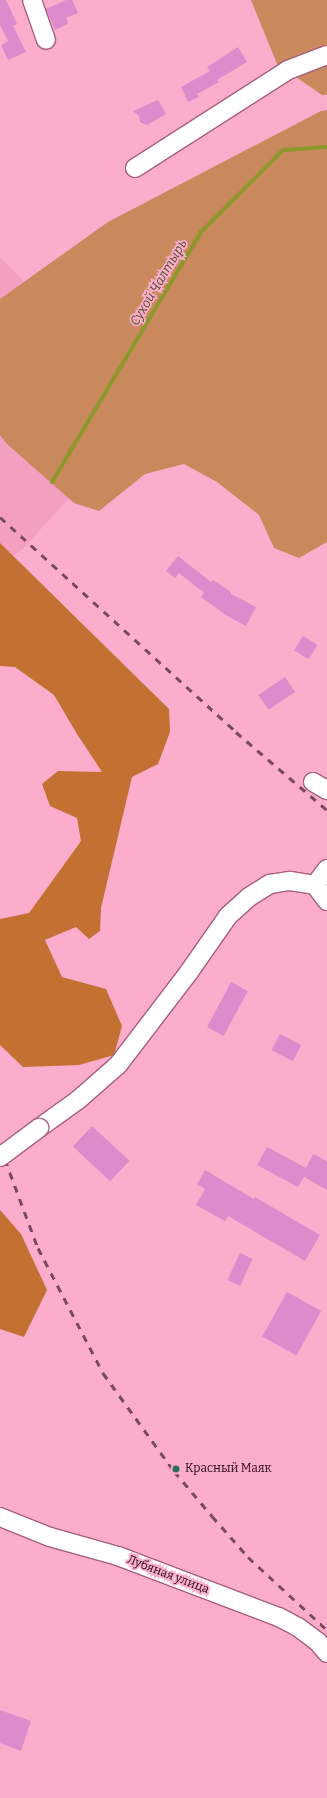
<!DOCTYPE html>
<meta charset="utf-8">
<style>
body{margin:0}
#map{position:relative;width:327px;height:1798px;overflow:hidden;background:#fcadcc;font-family:Bitter,serif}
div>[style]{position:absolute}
.built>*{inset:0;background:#f49fc1}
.green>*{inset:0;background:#c9895d}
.forest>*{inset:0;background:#c37133}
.stream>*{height:4px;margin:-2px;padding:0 2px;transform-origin:2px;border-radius:2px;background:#8d972c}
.building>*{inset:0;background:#dc8bcc;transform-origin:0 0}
.roads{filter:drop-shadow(1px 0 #a65f7c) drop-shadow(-1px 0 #a65f7c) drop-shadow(0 1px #a65f7c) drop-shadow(0 -1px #a65f7c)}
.minor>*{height:18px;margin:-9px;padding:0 9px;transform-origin:9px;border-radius:9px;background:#fff}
.rail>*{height:3px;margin-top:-1.5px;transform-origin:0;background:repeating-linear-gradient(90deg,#79495d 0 7px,transparent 0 14px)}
.bridges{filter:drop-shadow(1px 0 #a65f7c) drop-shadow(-1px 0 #a65f7c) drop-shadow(0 1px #a65f7c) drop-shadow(0 -1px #a65f7c)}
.minor-bridge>*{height:18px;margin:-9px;padding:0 9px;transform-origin:9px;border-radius:9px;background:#fff}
.dots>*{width:11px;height:11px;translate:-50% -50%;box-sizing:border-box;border:2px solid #fcadcc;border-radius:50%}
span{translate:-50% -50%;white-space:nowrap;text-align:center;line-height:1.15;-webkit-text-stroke:3.5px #fcadcc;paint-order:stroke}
.poi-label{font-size:12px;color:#250a16}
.left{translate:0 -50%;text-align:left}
.street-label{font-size:12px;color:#250a16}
.water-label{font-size:13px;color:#4a4e24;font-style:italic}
</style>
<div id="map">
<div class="built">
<i style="clip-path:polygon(0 257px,148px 410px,21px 551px,0 563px)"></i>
</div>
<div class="green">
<i style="clip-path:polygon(251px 0,327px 0,327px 95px,322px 95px,277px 64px)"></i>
<i style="clip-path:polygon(327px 110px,327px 542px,299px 558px,274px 548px,259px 515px,217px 482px,184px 464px,145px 474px,99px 511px,74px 503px,7px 444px,0 435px,0 299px,108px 222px,321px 111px)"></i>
</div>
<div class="forest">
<i style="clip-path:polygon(0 543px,169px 709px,170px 732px,158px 764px,132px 777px,101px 908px,100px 931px,89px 939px,76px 927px,45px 940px,62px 977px,106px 989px,122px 1026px,114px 1055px,79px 1065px,23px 1067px,0 1045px,0 919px,29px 913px,81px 841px,77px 818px,50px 806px,42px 784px,58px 771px,102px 772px,77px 734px,54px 695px,15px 667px,0 666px)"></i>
<i style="clip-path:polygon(0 1210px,21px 1234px,47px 1290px,24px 1337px,0 1329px)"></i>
</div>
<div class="stream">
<i style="left:52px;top:482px;width:291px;rotate:-59.2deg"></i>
<i style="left:201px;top:232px;width:116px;rotate:-45deg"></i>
<i style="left:283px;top:150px;width:44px;rotate:-3.9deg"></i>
</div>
<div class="building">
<i style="clip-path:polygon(0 0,6px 0,17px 24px,13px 26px,26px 52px,8px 60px,1px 45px,8px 41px,0 25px)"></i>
<i style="clip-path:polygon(66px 0,72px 0,78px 13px,66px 18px,68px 24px,55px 30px,46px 9px)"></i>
<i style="clip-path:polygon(238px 47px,247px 62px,217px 80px,219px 82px,197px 94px,199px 97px,188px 102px,181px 87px,210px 71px,207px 67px)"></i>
<i style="clip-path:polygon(158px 100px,166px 114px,147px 125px,140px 122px,139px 116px,133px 111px)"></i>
<i style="clip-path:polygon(178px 556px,211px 582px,213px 580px,231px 592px,231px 594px,256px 607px,246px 626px,229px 617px,201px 597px,204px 593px,179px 573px,175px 578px,166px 571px)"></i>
<i style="left:303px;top:636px;width:17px;height:17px;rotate:31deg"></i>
<i style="left:285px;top:677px;width:18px;height:32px;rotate:56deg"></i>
<i style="left:231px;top:982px;width:19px;height:51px;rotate:28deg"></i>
<i style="left:280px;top:1034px;width:24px;height:18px;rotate:28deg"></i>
<i style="left:92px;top:1126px;width:51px;height:28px;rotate:43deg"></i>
<i style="clip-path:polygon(267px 1147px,306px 1168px,313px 1154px,327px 1161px,327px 1190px,304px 1177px,298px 1187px,257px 1165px)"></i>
<i style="clip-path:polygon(205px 1170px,254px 1199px,255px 1197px,320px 1235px,305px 1261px,228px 1216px,225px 1221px,196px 1205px,205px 1189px,197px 1184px)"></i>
<i style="left:240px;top:1253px;width:14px;height:30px;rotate:25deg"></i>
<i style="left:287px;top:1292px;width:39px;height:51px;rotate:29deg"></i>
<i style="clip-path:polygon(0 1710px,31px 1721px,21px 1751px,0 1743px)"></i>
</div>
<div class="roads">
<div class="minor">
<i style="left:32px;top:0;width:42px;rotate:70.7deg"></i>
<i style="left:135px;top:168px;width:182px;rotate:-32.6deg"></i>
<i style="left:288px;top:70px;width:42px;rotate:-21deg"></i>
<i style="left:313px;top:782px;width:16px;rotate:30deg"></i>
<i style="left:315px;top:885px;width:20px;rotate:-53deg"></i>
<i style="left:315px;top:885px;width:20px;rotate:53deg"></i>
<i style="left:39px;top:1128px;width:48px;rotate:-35.7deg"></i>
<i style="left:78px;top:1100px;width:53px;rotate:-41.2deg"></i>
<i style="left:118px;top:1065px;width:117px;rotate:-52.6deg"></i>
<i style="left:189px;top:972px;width:68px;rotate:-55.1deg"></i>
<i style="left:228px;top:916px;width:28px;rotate:-42deg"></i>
<i style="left:249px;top:897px;width:25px;rotate:-32deg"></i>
<i style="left:270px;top:884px;width:20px;rotate:-9deg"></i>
<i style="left:290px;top:881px;width:25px;rotate:9deg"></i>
<i style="left:0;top:1517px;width:54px;rotate:21.8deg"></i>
<i style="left:50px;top:1537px;width:71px;rotate:15.6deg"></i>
<i style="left:118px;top:1556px;width:172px;rotate:20.8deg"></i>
<i style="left:279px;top:1617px;width:21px;rotate:28deg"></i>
<i style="left:298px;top:1627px;width:25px;rotate:37deg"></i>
<i style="left:318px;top:1642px;width:14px;rotate:51deg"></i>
</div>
</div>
<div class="rail">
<i style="left:0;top:517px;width:319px;rotate:42.3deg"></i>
<i style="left:236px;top:732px;width:120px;rotate:40.6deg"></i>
<i style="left:0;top:1146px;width:109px;rotate:69.6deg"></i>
<i style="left:38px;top:1248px;width:141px;rotate:62.5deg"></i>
<i style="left:103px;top:1373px;width:121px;rotate:54.1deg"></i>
<i style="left:174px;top:1471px;width:59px;rotate:49.8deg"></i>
<i style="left:212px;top:1516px;width:55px;rotate:48.7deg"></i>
<i style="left:248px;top:1557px;width:108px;rotate:42.7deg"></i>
</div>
<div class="bridges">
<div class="minor-bridge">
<i style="left:0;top:1157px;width:49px;rotate:-36.6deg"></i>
</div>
</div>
<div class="dots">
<i style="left:176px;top:1469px;background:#2b6d5d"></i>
</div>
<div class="poi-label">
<span class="left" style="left:185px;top:1469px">Красный Маяк</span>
</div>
<div class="street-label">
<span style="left:168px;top:1575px;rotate:21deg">Лубяная улица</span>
</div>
<div class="water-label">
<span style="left:159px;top:283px;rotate:-59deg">Сухой Чалтырь</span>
</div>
</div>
